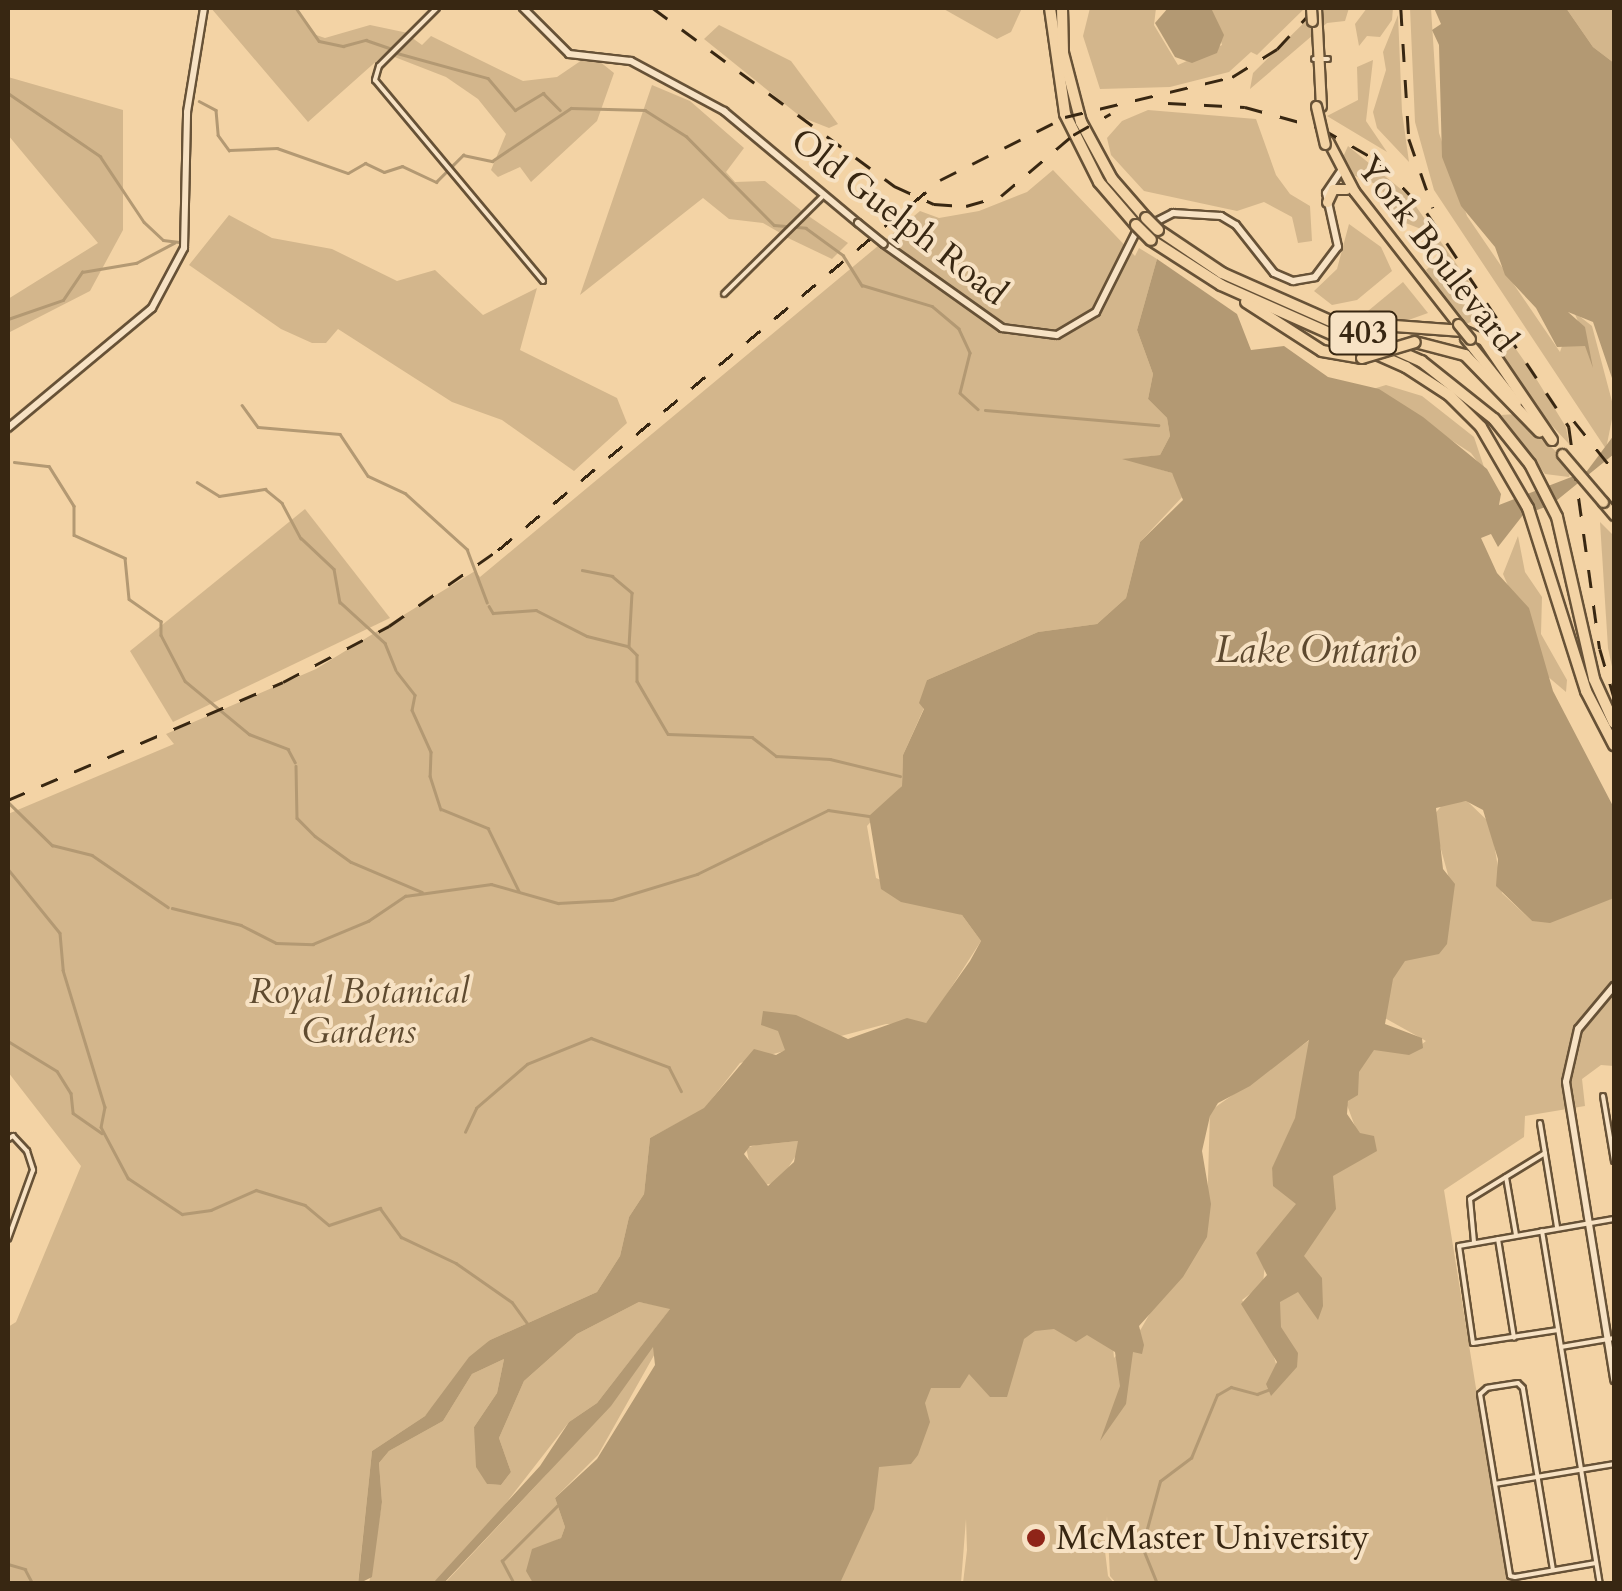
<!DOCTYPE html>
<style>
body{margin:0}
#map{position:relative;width:1622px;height:1591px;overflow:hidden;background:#f3d3a5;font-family:Cardo,serif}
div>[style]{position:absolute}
.green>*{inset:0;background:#d3b68c}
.water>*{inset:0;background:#b39973}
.stream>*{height:2.5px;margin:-1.25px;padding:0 1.25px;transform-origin:1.25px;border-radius:1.25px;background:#b39973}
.roads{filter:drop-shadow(2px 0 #675237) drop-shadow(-2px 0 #675237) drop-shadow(0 2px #675237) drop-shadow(0 -2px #675237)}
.minor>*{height:4px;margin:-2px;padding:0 2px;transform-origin:2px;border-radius:2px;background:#f7e2c4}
.tertiary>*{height:6px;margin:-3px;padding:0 3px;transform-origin:3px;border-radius:3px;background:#f7e2c4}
.secondary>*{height:6px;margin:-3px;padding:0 3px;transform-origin:3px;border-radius:3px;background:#f7e2c4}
.primary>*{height:9px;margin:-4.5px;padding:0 4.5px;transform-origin:4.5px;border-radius:4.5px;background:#f3d3a5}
.motorway>*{height:10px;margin:-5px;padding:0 5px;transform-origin:5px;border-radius:5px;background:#f3d3a5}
.rail>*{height:2.5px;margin-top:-1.25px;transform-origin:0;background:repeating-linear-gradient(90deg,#382712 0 18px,transparent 0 36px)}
.bridges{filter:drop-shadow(2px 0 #675237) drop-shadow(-2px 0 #675237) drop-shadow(0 2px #675237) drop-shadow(0 -2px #675237)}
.tertiary-bridge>*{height:6px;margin:-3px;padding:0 3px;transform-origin:3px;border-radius:3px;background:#f7e2c4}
.primary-bridge>*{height:9px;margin:-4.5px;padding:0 4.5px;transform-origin:4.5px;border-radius:4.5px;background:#f3d3a5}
.motorway-bridge>*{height:10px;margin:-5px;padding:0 5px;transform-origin:5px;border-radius:5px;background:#f3d3a5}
.dots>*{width:28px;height:28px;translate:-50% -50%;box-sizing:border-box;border:5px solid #f7e2c4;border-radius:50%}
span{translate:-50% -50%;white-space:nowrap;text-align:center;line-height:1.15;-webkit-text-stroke:8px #f7e2c4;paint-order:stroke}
.shield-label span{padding:2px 8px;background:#f7e2c4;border:2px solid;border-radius:8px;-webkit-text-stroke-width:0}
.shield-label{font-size:32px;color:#382712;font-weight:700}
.street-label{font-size:35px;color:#382712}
.park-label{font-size:35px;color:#5f4b30;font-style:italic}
.poi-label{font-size:35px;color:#382712}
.left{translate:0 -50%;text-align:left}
.water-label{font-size:38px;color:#5d492f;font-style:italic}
.frame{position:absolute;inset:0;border:10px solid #382712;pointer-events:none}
</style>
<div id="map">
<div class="green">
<i style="clip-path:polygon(211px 8px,294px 8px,313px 34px,325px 38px,370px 25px,408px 33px,308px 122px)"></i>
<i style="clip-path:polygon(942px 8px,1022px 8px,1011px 32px,997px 39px)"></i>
<i style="clip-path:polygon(1090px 8px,1156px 8px,1154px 25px,1178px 65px,1222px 45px,1211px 8px,1305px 8px,1257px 55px,1251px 52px,1229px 72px,1170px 87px,1100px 89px,1083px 36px)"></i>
<i style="clip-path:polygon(1319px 8px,1349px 8px,1345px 21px,1327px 23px,1250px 89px,1253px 73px)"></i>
<i style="clip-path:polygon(1367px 8px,1393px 8px,1392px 20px,1380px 37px,1367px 36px,1359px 46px,1355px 24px)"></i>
<i style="clip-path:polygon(1410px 8px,1431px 8px,1439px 133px,1467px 216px,1560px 352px,1563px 343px,1584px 335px,1574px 312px,1592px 326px,1614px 409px,1606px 449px,1434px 190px,1415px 122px)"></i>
<i style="clip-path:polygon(1566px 8px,1614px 8px,1614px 63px,1593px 47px)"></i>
<i style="clip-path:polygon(1398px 15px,1402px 112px,1409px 162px,1377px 128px,1373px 112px,1386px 70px,1383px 52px)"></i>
<i style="clip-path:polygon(719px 25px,791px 61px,838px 124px,829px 128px,801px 117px,704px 39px)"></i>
<i style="clip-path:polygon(431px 36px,523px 81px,557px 77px,582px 60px,599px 61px,614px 73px,597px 121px,531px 182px,520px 167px,498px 177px,491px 170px,506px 134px,478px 99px,446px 77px,392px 56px,411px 37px,422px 45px)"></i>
<i style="clip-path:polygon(1373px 60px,1366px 121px,1387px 152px,1327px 116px,1358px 100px,1357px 67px)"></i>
<i style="clip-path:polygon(8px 77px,123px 110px,123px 230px,90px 291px,8px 333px,8px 299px,98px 243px,8px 135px)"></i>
<i style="clip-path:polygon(652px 85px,690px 101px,744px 148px,726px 172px,735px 182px,765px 181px,803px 212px,782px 234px,763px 223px,729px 219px,703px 198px,580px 295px)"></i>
<i style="clip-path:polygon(1148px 110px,1256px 119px,1276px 175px,1290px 194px,1310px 206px,1312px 241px,1298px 243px,1292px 217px,1264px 202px,1237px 211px,1144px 191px,1111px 155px,1107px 138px,1122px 121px)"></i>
<i style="clip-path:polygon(1348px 146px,1408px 195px,1532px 372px,1566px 427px,1569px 444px,1540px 413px,1477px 318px,1465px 325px,1432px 281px,1426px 270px,1442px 257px,1421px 229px,1390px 217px,1381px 186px,1350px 174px,1343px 157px)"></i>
<i style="clip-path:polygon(1053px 170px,1135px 256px,1139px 248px,1157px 259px,1137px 330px,1153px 374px,1148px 399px,1167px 418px,1170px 436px,1160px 455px,1126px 459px,1172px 473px,1185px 494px,1140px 542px,1126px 598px,1097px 624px,1038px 632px,927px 680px,924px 708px,903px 755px,902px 786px,867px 826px,876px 878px,962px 915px,981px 941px,938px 1008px,926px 1023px,886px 1024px,740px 1063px,704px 1109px,650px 1138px,644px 1194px,629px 1217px,620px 1256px,597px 1292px,490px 1340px,425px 1416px,372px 1451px,358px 1583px,8px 1583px,8px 1327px,16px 1322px,81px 1166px,8px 1072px,8px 814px,174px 744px,166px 734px,316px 669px,475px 571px,480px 577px,920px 211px,939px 218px,979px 211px,1027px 192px)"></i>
<i style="clip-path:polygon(229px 215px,272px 238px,332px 249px,397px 281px,435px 270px,483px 315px,537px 288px,520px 350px,617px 398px,627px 423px,574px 471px,502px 420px,452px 402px,338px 329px,326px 343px,312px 343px,281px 329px,189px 265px)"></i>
<i style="clip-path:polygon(807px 215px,848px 243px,832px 259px,786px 237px)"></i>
<i style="clip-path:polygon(1349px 224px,1381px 247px,1392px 271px,1357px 300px,1332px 305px,1314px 291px,1337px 269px)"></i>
<i style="clip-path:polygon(1403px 282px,1428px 313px,1403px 322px,1368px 311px)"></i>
<i style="clip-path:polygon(1386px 385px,1422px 396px,1474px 437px,1486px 473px,1471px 453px,1373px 389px)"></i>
<i style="clip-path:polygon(1517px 414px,1572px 467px,1569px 477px,1545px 474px,1501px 415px)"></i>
<i style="clip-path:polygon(305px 509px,390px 618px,173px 722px,130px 651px)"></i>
<i style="clip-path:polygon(1600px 522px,1614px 536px,1614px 676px,1608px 648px)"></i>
<i style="clip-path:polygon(1518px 536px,1525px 572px,1542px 597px,1541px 634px,1567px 680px,1566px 692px,1546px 675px,1503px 574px)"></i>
<i style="clip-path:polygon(1467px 801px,1491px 824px,1502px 893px,1532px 921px,1614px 898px,1614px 1066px,1601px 1065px,1582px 1079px,1585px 1106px,1525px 1116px,1524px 1137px,1444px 1190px,1506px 1574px,1517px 1583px,1116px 1583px,1110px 1576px,1107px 1516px,1105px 1551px,1108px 1576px,1114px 1583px,963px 1583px,967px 1550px,966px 1519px,961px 1583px,834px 1584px,873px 1504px,879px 1462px,932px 1383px,1036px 1327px,1087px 1331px,1113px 1346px,1114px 1358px,1141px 1329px,1207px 1213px,1210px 1111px,1314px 1037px,1303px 1102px,1272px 1169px,1274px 1181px,1294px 1188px,1298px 1206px,1267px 1242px,1263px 1284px,1242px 1300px,1269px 1341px,1281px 1380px,1273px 1301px,1333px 1172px,1372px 1142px,1357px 1132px,1347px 1105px,1362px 1059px,1375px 1046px,1417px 1048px,1426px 1041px,1383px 1017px,1391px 975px,1452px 889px,1432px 817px,1444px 803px)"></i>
<i style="clip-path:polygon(743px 1131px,775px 1134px,775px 1141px,759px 1145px,798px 1141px,802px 1146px,779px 1182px,764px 1185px,750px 1165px,746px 1148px,756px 1145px,742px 1142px)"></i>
<i style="clip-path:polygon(639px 1302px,671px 1308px,597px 1403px,569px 1422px,472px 1547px,433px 1583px,369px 1584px,382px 1502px,379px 1463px,389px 1451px,443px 1421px,472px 1374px,504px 1359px,497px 1393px,474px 1427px,487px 1484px,501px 1485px,511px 1472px,499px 1438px,524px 1381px,577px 1334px)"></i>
<i style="clip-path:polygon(680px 1309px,598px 1455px,555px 1498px,565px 1527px,561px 1538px,537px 1549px,537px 1583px,444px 1584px,545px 1476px)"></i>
</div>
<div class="water">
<i style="clip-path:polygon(1168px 8px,1211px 8px,1224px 35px,1217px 53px,1192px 63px,1175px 57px,1155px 23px)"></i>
<i style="clip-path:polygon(1434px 8px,1566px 8px,1593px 47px,1614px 63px,1614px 384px,1593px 322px,1568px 312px,1585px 327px,1593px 368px,1585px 346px,1557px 347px,1536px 308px,1505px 275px,1495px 247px,1461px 206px,1442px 157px,1439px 45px,1432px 30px,1441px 24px)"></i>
<i style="clip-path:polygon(evenodd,1157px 259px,1237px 314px,1251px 350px,1284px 346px,1328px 377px,1379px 389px,1423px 417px,1487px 469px,1501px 494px,1499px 505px,1587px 471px,1614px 435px,1614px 454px,1551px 505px,1523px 515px,1498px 547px,1491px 534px,1481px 538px,1497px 573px,1529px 608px,1553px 691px,1614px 808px,1614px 898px,1550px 923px,1532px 921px,1496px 886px,1498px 859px,1483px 810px,1466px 801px,1436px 808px,1443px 869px,1455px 884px,1447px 944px,1439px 954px,1405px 961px,1393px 979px,1385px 1024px,1422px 1038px,1423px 1048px,1409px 1055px,1374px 1050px,1359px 1072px,1358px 1095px,1348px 1101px,1347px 1114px,1360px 1133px,1374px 1136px,1377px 1151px,1333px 1176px,1336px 1209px,1304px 1256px,1322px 1278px,1323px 1306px,1318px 1320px,1298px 1292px,1280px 1302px,1281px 1327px,1298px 1353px,1297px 1367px,1271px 1396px,1266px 1384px,1277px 1362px,1241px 1304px,1267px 1275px,1256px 1253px,1296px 1204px,1273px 1186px,1272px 1168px,1295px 1118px,1309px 1040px,1250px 1086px,1218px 1103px,1210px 1116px,1202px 1151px,1211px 1204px,1207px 1237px,1183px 1277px,1139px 1326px,1144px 1345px,1142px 1354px,1133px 1352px,1126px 1404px,1100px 1441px,1120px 1386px,1115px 1352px,1087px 1335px,1076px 1342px,1054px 1329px,1035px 1331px,1024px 1339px,1007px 1397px,990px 1397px,969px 1374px,960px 1388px,931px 1388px,925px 1403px,930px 1422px,918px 1455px,911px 1464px,879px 1467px,874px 1509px,840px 1583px,533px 1583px,526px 1571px,532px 1549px,561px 1538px,565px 1527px,555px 1498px,597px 1459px,655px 1365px,653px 1347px,611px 1406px,444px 1583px,433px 1583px,540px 1466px,569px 1422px,597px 1403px,670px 1309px,639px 1302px,577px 1334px,524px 1381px,499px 1438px,511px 1472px,501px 1485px,487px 1484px,476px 1467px,474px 1427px,497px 1393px,504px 1359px,472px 1374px,443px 1421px,389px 1451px,379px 1463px,382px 1502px,372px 1577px,358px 1584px,372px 1451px,425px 1416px,469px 1357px,490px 1340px,597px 1292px,620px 1256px,629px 1217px,644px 1194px,650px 1138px,704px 1108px,754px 1049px,776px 1055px,785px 1050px,778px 1031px,761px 1025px,763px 1011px,796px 1015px,848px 1039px,907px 1018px,926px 1023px,970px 961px,981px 941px,962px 915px,901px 902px,881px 889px,869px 816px,902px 786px,903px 755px,924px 709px,919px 703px,927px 680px,1038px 632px,1097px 624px,1126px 598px,1140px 542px,1183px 500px,1172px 473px,1122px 459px,1160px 455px,1170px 436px,1167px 418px,1148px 399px,1153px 374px,1137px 330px,1157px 259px,798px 1141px,794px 1162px,768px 1186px,744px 1154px,750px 1146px,798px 1141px)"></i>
</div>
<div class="stream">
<i style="left:296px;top:8px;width:40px;rotate:55.1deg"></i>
<i style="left:319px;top:41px;width:25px;rotate:12deg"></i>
<i style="left:343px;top:46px;width:24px;rotate:-15deg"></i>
<i style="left:366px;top:40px;width:28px;rotate:19deg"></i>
<i style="left:397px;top:53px;width:94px;rotate:15.4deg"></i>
<i style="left:488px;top:78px;width:42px;rotate:49.8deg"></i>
<i style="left:515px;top:110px;width:33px;rotate:-31deg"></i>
<i style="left:543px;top:93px;width:24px;rotate:45deg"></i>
<i style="left:8px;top:93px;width:112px;rotate:34.4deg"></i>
<i style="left:100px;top:156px;width:79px;rotate:56.3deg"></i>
<i style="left:144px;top:222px;width:26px;rotate:43deg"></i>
<i style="left:163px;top:240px;width:16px;rotate:7deg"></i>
<i style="left:199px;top:101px;width:19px;rotate:28deg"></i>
<i style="left:216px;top:110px;width:25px;rotate:85deg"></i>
<i style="left:218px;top:135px;width:19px;rotate:54deg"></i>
<i style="left:229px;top:150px;width:48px;rotate:-2.4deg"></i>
<i style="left:277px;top:148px;width:75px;rotate:19.4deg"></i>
<i style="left:348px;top:173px;width:20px;rotate:-30deg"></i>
<i style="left:365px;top:163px;width:21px;rotate:25deg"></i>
<i style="left:384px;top:172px;width:19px;rotate:-18deg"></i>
<i style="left:402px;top:166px;width:38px;rotate:25deg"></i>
<i style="left:436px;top:182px;width:16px;rotate:-45deg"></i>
<i style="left:452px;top:166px;width:16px;rotate:-45deg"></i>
<i style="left:463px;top:155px;width:30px;rotate:12deg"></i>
<i style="left:492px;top:161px;width:95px;rotate:-33.9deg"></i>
<i style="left:571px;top:108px;width:74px;rotate:1.5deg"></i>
<i style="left:645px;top:110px;width:49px;rotate:32.4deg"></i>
<i style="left:686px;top:136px;width:125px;rotate:45.3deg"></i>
<i style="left:774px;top:225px;width:32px;rotate:5deg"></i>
<i style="left:806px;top:228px;width:46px;rotate:36.1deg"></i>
<i style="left:843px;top:255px;width:36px;rotate:58deg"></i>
<i style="left:862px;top:285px;width:73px;rotate:16.7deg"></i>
<i style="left:932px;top:306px;width:35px;rotate:40deg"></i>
<i style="left:959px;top:329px;width:26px;rotate:65deg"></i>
<i style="left:970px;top:353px;width:41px;rotate:104deg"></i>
<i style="left:960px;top:393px;width:24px;rotate:42deg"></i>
<i style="left:8px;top:319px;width:58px;rotate:-19.1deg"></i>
<i style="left:63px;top:300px;width:34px;rotate:-56deg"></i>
<i style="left:82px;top:272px;width:55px;rotate:-9.5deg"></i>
<i style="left:136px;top:263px;width:43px;rotate:-27.8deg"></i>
<i style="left:242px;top:405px;width:27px;rotate:54deg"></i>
<i style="left:258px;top:427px;width:82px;rotate:4.9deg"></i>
<i style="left:340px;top:434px;width:50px;rotate:56.3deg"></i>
<i style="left:368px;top:476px;width:41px;rotate:24.7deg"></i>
<i style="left:405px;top:493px;width:84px;rotate:42.1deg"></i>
<i style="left:467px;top:549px;width:57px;rotate:69.3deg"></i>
<i style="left:985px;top:410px;width:174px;rotate:5deg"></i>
<i style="left:14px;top:462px;width:35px;rotate:7deg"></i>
<i style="left:49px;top:466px;width:47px;rotate:58deg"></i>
<i style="left:74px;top:506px;width:29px;rotate:90deg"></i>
<i style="left:74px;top:535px;width:56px;rotate:24.3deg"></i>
<i style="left:125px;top:558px;width:41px;rotate:84.4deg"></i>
<i style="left:129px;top:599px;width:39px;rotate:35deg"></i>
<i style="left:161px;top:621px;width:14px;rotate:90deg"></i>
<i style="left:161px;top:635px;width:52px;rotate:62.4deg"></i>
<i style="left:185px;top:681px;width:83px;rotate:39.6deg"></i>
<i style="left:249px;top:734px;width:42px;rotate:21deg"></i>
<i style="left:288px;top:749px;width:15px;rotate:62deg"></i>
<i style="left:197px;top:482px;width:26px;rotate:32deg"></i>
<i style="left:219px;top:496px;width:47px;rotate:-8.7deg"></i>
<i style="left:265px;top:489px;width:22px;rotate:39deg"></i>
<i style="left:282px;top:503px;width:40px;rotate:62deg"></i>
<i style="left:301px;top:538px;width:45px;rotate:43.2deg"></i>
<i style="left:334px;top:569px;width:34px;rotate:80deg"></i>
<i style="left:340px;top:602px;width:61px;rotate:42.3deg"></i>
<i style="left:385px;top:643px;width:29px;rotate:68deg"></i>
<i style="left:582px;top:570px;width:31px;rotate:11deg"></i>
<i style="left:612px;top:576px;width:26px;rotate:40deg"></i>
<i style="left:632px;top:593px;width:54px;rotate:93.2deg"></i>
<i style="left:629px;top:647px;width:11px;rotate:45deg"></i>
<i style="left:637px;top:655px;width:26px;rotate:90deg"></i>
<i style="left:637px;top:681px;width:61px;rotate:59.7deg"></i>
<i style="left:668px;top:734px;width:84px;rotate:2deg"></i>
<i style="left:752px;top:737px;width:31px;rotate:38deg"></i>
<i style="left:776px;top:756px;width:54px;rotate:3.2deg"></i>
<i style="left:830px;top:759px;width:72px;rotate:13.7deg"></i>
<i style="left:489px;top:606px;width:8px;rotate:60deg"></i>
<i style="left:493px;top:613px;width:43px;rotate:-4deg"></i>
<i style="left:536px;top:610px;width:57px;rotate:27deg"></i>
<i style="left:587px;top:636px;width:41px;rotate:14deg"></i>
<i style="left:397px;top:672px;width:29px;rotate:52deg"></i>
<i style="left:415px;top:695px;width:15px;rotate:101deg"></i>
<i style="left:412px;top:710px;width:46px;rotate:65.7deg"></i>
<i style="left:431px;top:752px;width:24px;rotate:92deg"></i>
<i style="left:430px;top:776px;width:35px;rotate:72deg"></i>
<i style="left:441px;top:809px;width:51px;rotate:22deg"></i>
<i style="left:488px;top:828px;width:70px;rotate:63.8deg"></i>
<i style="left:296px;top:766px;width:52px;rotate:88.9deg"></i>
<i style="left:297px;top:818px;width:25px;rotate:45deg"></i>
<i style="left:315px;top:836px;width:44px;rotate:35.8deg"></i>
<i style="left:351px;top:862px;width:77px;rotate:22.9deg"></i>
<i style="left:8px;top:802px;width:62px;rotate:44.3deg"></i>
<i style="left:52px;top:845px;width:41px;rotate:14deg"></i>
<i style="left:92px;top:855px;width:92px;rotate:34.4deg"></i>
<i style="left:8px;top:869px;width:82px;rotate:50.9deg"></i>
<i style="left:60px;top:933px;width:37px;rotate:85deg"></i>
<i style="left:63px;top:970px;width:143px;rotate:73deg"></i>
<i style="left:105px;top:1107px;width:20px;rotate:101deg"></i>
<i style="left:101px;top:1127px;width:58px;rotate:62.1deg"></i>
<i style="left:128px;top:1178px;width:65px;rotate:33.7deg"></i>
<i style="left:182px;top:1214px;width:29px;rotate:-8deg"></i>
<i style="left:211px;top:1210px;width:49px;rotate:-24deg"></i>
<i style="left:256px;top:1190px;width:51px;rotate:17deg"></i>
<i style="left:305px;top:1205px;width:31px;rotate:40deg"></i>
<i style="left:329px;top:1225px;width:54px;rotate:-18.4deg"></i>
<i style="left:380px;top:1208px;width:36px;rotate:54deg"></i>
<i style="left:401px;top:1237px;width:61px;rotate:25.3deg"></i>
<i style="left:456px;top:1263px;width:68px;rotate:34.9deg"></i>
<i style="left:512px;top:1302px;width:29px;rotate:54deg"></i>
<i style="left:172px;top:908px;width:71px;rotate:13.8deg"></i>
<i style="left:241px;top:925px;width:39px;rotate:27deg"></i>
<i style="left:276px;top:943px;width:37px;rotate:2deg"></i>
<i style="left:313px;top:944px;width:60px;rotate:-22.7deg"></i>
<i style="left:368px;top:921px;width:45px;rotate:-34deg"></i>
<i style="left:405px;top:896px;width:87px;rotate:-7.9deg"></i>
<i style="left:491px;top:884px;width:70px;rotate:15.8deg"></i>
<i style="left:558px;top:903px;width:54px;rotate:-3.2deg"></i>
<i style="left:612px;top:900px;width:89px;rotate:-17deg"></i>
<i style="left:697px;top:874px;width:146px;rotate:-26deg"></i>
<i style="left:828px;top:810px;width:41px;rotate:8.3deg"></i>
<i style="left:8px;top:1041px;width:57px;rotate:31.5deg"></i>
<i style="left:57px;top:1071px;width:26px;rotate:58deg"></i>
<i style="left:71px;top:1093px;width:20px;rotate:84deg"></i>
<i style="left:73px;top:1113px;width:35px;rotate:35deg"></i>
<i style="left:465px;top:1132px;width:26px;rotate:-65deg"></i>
<i style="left:476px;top:1108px;width:67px;rotate:-40.8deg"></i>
<i style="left:527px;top:1064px;width:69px;rotate:-22.1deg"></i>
<i style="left:591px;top:1038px;width:83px;rotate:20.4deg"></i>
<i style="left:669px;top:1067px;width:27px;rotate:63deg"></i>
<i style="left:8px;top:1564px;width:18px;rotate:16deg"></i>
<i style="left:25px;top:1569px;width:17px;rotate:62deg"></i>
<i style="left:514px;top:1584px;width:26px;rotate:-118deg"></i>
<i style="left:502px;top:1561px;width:78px;rotate:-45deg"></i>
<i style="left:1157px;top:1584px;width:40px;rotate:-112deg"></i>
<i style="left:1142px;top:1547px;width:68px;rotate:-74.7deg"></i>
<i style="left:1160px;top:1481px;width:39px;rotate:-37deg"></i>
<i style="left:1191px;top:1458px;width:68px;rotate:-67.6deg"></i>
<i style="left:1217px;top:1395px;width:16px;rotate:-30deg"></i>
<i style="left:1231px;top:1387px;width:27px;rotate:15deg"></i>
<i style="left:1257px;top:1394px;width:12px;rotate:-20deg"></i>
</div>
<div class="roads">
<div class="minor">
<i style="left:437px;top:8px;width:82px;rotate:135deg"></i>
<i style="left:379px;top:66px;width:15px;rotate:106deg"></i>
<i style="left:375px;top:80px;width:262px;rotate:50.1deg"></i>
<i style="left:1314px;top:59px;width:14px"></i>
<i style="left:724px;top:294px;width:141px;rotate:-44.7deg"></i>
<i style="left:1603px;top:1096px;width:66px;rotate:80.4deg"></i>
<i style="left:1540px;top:1123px;width:105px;rotate:80.7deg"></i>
<i style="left:8px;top:1139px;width:6px;rotate:-31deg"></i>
<i style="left:13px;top:1136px;width:21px;rotate:47deg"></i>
<i style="left:27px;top:1151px;width:20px;rotate:72deg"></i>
<i style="left:33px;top:1170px;width:73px;rotate:109.9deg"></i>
<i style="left:1506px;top:1177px;width:59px;rotate:80.2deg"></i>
<i style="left:1542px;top:1231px;width:358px;rotate:80.7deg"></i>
<i style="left:1498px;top:1239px;width:100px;rotate:80.8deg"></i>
<i style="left:1474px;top:1242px;width:43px;rotate:-95.3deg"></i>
<i style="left:1470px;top:1199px;width:88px;rotate:-31.5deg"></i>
<i style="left:1558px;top:1330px;width:86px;rotate:171.3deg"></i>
<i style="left:1473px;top:1343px;width:98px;rotate:-98.2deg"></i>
<i style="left:1459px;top:1246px;width:157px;rotate:-9.9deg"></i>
<i style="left:1561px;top:1347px;width:54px;rotate:-9.6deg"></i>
<i style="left:1495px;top:1484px;width:121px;rotate:-9.5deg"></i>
<i style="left:1553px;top:1570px;width:184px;rotate:-99.4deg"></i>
<i style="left:1523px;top:1388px;width:7px;rotate:-135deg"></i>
<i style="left:1518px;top:1383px;width:31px;rotate:171deg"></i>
<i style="left:1487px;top:1388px;width:9px;rotate:139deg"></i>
<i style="left:1480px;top:1394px;width:184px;rotate:80.6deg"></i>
<i style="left:1510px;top:1576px;width:5px;rotate:11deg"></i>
<i style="left:1515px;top:1577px;width:82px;rotate:-9.8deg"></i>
</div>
<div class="tertiary">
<i style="left:523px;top:8px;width:65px;rotate:45deg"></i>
<i style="left:569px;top:54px;width:62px;rotate:6.4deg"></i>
<i style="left:631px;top:61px;width:106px;rotate:28.3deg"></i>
<i style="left:724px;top:111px;width:175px;rotate:39.9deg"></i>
<i style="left:884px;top:244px;width:145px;rotate:35.4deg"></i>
<i style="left:1002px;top:328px;width:55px;rotate:7.3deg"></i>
<i style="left:1057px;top:335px;width:45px;rotate:-30.5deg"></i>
<i style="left:1096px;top:312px;width:89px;rotate:-63.4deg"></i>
<i style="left:1136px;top:232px;width:42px;rotate:-27.2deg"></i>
<i style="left:1173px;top:213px;width:48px;rotate:3.6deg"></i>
<i style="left:1221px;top:216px;width:17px;rotate:31deg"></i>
<i style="left:1236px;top:225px;width:61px;rotate:51.6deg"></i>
<i style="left:1274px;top:273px;width:21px;rotate:23deg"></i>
<i style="left:1293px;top:281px;width:22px;rotate:-10deg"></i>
<i style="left:1315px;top:277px;width:38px;rotate:-53deg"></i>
<i style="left:1338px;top:247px;width:55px;rotate:-102.5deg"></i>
<i style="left:1326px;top:193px;width:27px;rotate:-56deg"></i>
<i style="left:1614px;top:986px;width:56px;rotate:129.9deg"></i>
<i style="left:1578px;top:1029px;width:54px;rotate:102.8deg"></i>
<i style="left:1566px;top:1082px;width:302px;rotate:80.8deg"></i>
</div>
<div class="secondary">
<i style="left:8px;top:428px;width:187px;rotate:-39.8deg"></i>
<i style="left:152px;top:308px;width:68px;rotate:-61.9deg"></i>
<i style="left:184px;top:248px;width:136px;rotate:-88.7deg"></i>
<i style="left:187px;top:112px;width:105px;rotate:-80.7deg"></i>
</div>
<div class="primary">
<i style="left:1316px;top:8px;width:98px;rotate:87.1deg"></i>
<i style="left:1328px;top:141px;width:56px;rotate:62.5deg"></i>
<i style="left:1354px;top:191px;width:169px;rotate:52deg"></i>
<i style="left:1327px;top:202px;width:14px;rotate:-65deg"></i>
<i style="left:1333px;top:189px;width:13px"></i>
<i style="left:1465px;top:338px;width:82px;rotate:51.4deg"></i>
<i style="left:1603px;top:502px;width:17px;rotate:50deg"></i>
</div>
<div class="motorway">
<i style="left:1050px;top:8px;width:107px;rotate:81.9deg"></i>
<i style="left:1065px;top:114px;width:76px;rotate:63.4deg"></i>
<i style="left:1099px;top:182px;width:57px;rotate:49.3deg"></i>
<i style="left:1062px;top:8px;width:45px;rotate:88.7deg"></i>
<i style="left:1063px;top:53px;width:71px;rotate:75.4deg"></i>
<i style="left:1081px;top:122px;width:65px;rotate:61.5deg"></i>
<i style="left:1112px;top:179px;width:52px;rotate:48.9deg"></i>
<i style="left:1158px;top:230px;width:77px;rotate:33.9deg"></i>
<i style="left:1222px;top:273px;width:218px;rotate:23.9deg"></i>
<i style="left:1421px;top:361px;width:93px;rotate:38.5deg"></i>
<i style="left:1494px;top:419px;width:58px;rotate:51.3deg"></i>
<i style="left:1530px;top:464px;width:59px;rotate:63deg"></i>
<i style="left:1557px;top:517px;width:166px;rotate:77.1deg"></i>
<i style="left:1594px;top:679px;width:48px;rotate:65.6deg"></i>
<i style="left:1151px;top:240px;width:83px;rotate:32.7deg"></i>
<i style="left:1221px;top:285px;width:202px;rotate:23.9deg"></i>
<i style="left:1406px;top:367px;width:51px;rotate:33.1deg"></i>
<i style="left:1449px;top:395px;width:45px;rotate:45deg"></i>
<i style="left:1481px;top:427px;width:94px;rotate:59.9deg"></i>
<i style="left:1528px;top:508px;width:192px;rotate:72.4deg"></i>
<i style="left:1586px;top:691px;width:61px;rotate:62.6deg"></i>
<i style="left:1246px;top:302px;width:90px;rotate:32.8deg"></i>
<i style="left:1322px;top:351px;width:41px;rotate:9.9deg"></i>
<i style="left:1354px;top:323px;width:109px;rotate:4.2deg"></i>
<i style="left:1463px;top:331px;width:23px;rotate:23deg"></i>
<i style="left:1484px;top:340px;width:121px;rotate:55.8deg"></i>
<i style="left:1415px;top:342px;width:52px;rotate:14.6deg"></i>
<i style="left:1465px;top:355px;width:107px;rotate:45.8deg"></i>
</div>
</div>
<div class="rail">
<i style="left:653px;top:8px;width:300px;rotate:36.4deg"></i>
<i style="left:894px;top:186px;width:44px;rotate:24.2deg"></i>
<i style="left:934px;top:204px;width:32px;rotate:4deg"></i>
<i style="left:966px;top:206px;width:36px;rotate:-16deg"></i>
<i style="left:1001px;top:196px;width:94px;rotate:-40.3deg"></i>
<i style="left:1073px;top:135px;width:43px;rotate:-29.6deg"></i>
<i style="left:1401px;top:8px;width:131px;rotate:86.5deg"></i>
<i style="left:1409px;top:139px;width:73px;rotate:70.8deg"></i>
<i style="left:1168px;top:103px;width:77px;rotate:3deg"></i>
<i style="left:1245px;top:107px;width:79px;rotate:15.4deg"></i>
<i style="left:1321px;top:128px;width:66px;rotate:30.1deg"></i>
<i style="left:1378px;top:161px;width:71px;rotate:46.7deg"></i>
<i style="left:1427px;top:213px;width:257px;rotate:56.4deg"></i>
<i style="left:1569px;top:427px;width:224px;rotate:82.1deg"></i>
<i style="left:1600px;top:649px;width:50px;rotate:73.7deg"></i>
<i style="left:1574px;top:421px;width:64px;rotate:51.3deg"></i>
<i style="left:8px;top:800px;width:299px;rotate:-23.2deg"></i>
<i style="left:283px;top:682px;width:120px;rotate:-27.8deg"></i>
<i style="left:389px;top:626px;width:133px;rotate:-34.9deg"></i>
<i style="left:498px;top:550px;width:576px;rotate:-39.93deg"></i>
<i style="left:940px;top:180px;width:140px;rotate:-26.7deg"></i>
<i style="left:1065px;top:117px;width:172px;rotate:-13.5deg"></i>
<i style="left:1232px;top:77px;width:53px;rotate:-31.9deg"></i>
<i style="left:1277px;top:49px;width:56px;rotate:-47.2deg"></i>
</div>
<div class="bridges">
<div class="tertiary-bridge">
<i style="left:858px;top:223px;width:33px;rotate:39deg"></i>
</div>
<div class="primary-bridge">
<i style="left:1311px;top:8px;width:13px;rotate:86deg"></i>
<i style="left:1316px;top:106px;width:39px;rotate:77deg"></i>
<i style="left:1458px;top:324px;width:19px;rotate:51deg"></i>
<i style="left:1562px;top:454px;width:63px;rotate:49.5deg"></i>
</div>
<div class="motorway-bridge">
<i style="left:1146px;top:218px;width:17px;rotate:45deg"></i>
<i style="left:1136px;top:225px;width:21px;rotate:45deg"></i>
<i style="left:1362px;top:358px;width:55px;rotate:-16.8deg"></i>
</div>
</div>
<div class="dots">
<i style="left:1036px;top:1538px;background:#8f2418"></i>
</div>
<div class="shield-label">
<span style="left:1363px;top:333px">403</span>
</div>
<div class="street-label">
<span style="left:899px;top:217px;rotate:38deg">Old Guelph Road</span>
<span style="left:1437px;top:254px;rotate:52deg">York Boulevard</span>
</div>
<div class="park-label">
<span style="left:359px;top:1012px">Royal Botanical<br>Gardens</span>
</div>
<div class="poi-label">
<span class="left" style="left:1056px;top:1538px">McMaster University</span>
</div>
<div class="water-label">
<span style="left:1316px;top:651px">Lake Ontario</span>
</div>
<div class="frame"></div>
</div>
